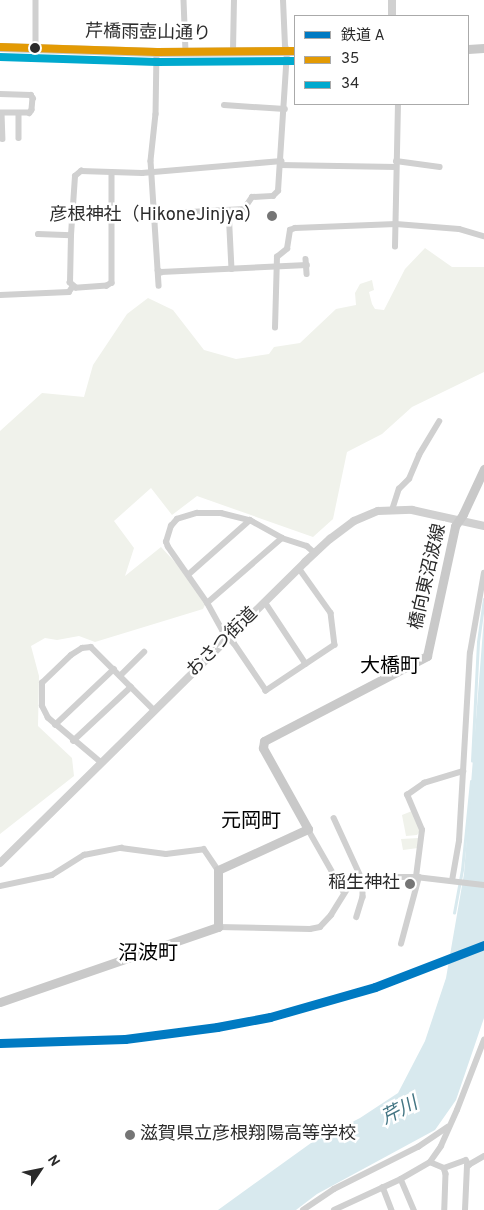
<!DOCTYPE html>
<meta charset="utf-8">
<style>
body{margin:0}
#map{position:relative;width:484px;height:1210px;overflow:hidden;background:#fff;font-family:Overpass,"Noto Sans JP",sans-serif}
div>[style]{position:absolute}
.green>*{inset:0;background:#f0f2eb}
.water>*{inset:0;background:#d8e9ee}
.stream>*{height:2.5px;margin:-1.25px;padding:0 1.25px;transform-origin:1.25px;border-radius:1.25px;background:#d8e9ee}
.minor>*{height:5.5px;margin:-2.75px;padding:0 2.75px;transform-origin:2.75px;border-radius:2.75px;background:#d0d0d0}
.tertiary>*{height:8px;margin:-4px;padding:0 4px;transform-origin:4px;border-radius:4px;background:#d0d0d0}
.secondary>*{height:9px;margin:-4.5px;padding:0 4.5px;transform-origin:4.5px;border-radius:4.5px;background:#c9c9c9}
.bus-1>*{height:8px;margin:-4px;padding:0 4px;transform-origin:4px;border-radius:4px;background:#e39a04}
.bus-2>*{height:8px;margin:-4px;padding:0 4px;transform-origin:4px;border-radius:4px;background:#00a9ce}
.rail-1>*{height:9px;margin:-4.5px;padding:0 4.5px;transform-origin:4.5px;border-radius:4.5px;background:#007ac2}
.dots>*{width:14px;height:14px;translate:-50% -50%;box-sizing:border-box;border:2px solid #fff;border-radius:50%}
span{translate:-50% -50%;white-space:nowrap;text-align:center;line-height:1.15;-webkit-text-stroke:5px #fff;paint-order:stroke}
.street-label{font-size:18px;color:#2b2b2b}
.poi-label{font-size:18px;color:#2b2b2b}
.right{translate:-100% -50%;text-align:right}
.left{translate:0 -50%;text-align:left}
.water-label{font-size:19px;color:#437583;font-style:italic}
.quarter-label{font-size:20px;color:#000}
.legend{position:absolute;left:294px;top:15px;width:175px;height:90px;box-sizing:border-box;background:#fff;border:1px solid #aaa;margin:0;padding:6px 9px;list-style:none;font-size:15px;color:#2b2b2b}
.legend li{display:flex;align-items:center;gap:10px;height:25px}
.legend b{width:25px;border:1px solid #aaa}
.north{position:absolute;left:15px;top:1145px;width:50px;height:50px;-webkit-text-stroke:4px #fff;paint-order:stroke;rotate:56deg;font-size:14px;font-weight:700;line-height:20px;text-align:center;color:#2b2b2b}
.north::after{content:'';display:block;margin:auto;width:18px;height:22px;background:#2b2b2b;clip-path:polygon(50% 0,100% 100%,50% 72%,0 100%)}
</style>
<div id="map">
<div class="green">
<i style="clip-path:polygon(425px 248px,452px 267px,484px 267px,484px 372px,412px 407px,382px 434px,347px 452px,333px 519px,313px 537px,197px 496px,172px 515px,151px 488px,114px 521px,134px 548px,125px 576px,161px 547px,187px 575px,205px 605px,203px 609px,95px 642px,79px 636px,57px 640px,45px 638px,31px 646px,39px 676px,38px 726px,72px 758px,74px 776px,0 834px,0 431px,42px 393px,84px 397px,93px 365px,127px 314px,148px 298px,173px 310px,204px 350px,236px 359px,269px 354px,274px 347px,300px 343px,336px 309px,356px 305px,355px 293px,360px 284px,372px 280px,374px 290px,369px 292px,372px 304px,375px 309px,384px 310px,405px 269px)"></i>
<i style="clip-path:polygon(412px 811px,420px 831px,417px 835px,406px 836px,402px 815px)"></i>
<i style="clip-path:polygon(419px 838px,418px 848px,403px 850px,401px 839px)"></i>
</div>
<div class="water">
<i style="clip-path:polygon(484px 617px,484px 1018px,456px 1100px,435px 1130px,317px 1194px,296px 1210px,218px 1210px,311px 1143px,360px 1118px,398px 1093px,425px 1041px,446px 978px,464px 874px)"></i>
</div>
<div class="stream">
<i style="left:472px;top:761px;width:119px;rotate:-87.1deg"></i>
<i style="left:478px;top:642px;width:43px;rotate:-82.1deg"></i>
<i style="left:454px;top:913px;width:44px;rotate:-79.5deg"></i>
<i style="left:462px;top:870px;width:89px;rotate:-84.2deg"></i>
</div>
<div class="minor">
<i style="left:36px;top:0;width:48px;rotate:90deg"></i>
<i style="left:184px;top:0;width:52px;rotate:87.8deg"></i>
<i style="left:233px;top:51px;width:51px;rotate:-88.9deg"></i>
<i style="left:157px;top:52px;width:62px;rotate:90.9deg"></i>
<i style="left:156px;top:114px;width:47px;rotate:96.1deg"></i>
<i style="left:151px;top:161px;width:125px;rotate:86.3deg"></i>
<i style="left:0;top:94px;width:31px;rotate:2deg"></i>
<i style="left:31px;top:95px;width:4px;rotate:56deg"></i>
<i style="left:33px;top:98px;width:12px;rotate:95deg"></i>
<i style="left:32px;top:110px;width:4px;rotate:124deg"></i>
<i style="left:30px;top:113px;width:30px;rotate:180deg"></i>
<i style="left:224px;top:105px;width:61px;rotate:3.8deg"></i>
<i style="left:2px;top:113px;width:26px;rotate:88deg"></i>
<i style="left:19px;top:113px;width:25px;rotate:90deg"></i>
<i style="left:396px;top:161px;width:44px;rotate:7.8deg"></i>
<i style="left:280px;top:165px;width:116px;rotate:1deg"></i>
<i style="left:112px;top:173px;width:110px;rotate:90deg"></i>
<i style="left:112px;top:283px;width:6px;rotate:149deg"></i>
<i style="left:107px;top:286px;width:31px;rotate:176deg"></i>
<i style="left:76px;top:288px;width:8px;rotate:-140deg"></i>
<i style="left:70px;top:283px;width:48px;rotate:-88.8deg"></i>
<i style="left:71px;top:235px;width:59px;rotate:-86.1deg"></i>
<i style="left:75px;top:176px;width:8px;rotate:-40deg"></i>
<i style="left:81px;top:171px;width:61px;rotate:1.9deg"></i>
<i style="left:142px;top:173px;width:140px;rotate:-4.9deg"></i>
<i style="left:229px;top:210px;width:59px;rotate:87.1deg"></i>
<i style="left:154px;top:214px;width:90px;rotate:-3.2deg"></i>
<i style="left:244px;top:209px;width:14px;rotate:-56deg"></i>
<i style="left:252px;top:197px;width:21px;rotate:-3deg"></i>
<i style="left:273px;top:196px;width:7px;rotate:-45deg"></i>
<i style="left:278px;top:191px;width:140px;rotate:-86.3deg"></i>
<i style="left:287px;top:51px;width:5px;rotate:-112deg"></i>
<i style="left:285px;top:46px;width:46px;rotate:-92.5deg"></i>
<i style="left:38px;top:234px;width:33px;rotate:2deg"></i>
<i style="left:395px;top:247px;width:143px;rotate:-88.8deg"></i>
<i style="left:306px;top:259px;width:15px;rotate:86deg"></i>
<i style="left:158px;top:270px;width:4px;rotate:34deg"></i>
<i style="left:161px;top:272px;width:146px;rotate:-2.7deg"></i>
<i style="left:0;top:295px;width:69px;rotate:-2.5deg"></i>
<i style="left:69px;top:292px;width:7px;rotate:-56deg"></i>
<i style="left:275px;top:328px;width:71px;rotate:-88.4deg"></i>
<i style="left:277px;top:257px;width:13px;rotate:-39deg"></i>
<i style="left:287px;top:249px;width:19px;rotate:-81deg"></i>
<i style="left:290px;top:230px;width:5px;rotate:-22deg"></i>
<i style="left:295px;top:228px;width:101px;rotate:-2.3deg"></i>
<i style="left:396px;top:224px;width:63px;rotate:4.5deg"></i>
<i style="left:459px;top:229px;width:26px;rotate:16deg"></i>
<i style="left:392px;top:510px;width:22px;rotate:-72deg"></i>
<i style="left:399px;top:489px;width:14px;rotate:-45deg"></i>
<i style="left:409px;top:479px;width:26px;rotate:-67deg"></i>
<i style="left:419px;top:455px;width:39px;rotate:-59deg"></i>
<i style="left:299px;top:568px;width:55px;rotate:54.6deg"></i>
<i style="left:331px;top:613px;width:32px;rotate:83deg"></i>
<i style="left:335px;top:645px;width:83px;rotate:146.3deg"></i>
<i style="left:266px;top:691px;width:57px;rotate:-124.2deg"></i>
<i style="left:234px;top:644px;width:16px;rotate:-133deg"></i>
<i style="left:223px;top:632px;width:33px;rotate:-119deg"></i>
<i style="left:207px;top:603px;width:68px;rotate:-124.9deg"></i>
<i style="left:168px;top:547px;width:5px;rotate:-112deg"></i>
<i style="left:166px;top:542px;width:17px;rotate:-73deg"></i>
<i style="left:171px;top:526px;width:9px;rotate:-49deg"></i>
<i style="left:177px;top:519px;width:21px;rotate:-17deg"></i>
<i style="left:197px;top:513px;width:24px"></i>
<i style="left:221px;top:513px;width:30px;rotate:14deg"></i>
<i style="left:250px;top:520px;width:37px;rotate:29deg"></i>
<i style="left:282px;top:538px;width:26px;rotate:18deg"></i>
<i style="left:307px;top:546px;width:11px;rotate:41deg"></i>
<i style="left:189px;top:574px;width:81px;rotate:-41.5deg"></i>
<i style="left:265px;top:602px;width:74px;rotate:56.5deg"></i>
<i style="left:207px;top:603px;width:99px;rotate:-40.9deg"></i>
<i style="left:120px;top:676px;width:34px;rotate:-45deg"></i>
<i style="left:55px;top:725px;width:81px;rotate:-43.5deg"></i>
<i style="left:73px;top:741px;width:79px;rotate:-43deg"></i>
<i style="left:100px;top:762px;width:68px;rotate:-139.8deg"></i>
<i style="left:48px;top:718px;width:13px;rotate:-117deg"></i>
<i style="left:42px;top:706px;width:23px;rotate:-90deg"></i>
<i style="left:42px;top:683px;width:40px;rotate:-44deg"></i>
<i style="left:71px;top:655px;width:13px;rotate:-32deg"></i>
<i style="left:82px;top:648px;width:9px;rotate:-6deg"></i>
<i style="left:91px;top:647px;width:89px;rotate:45deg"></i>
<i style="left:334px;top:818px;width:69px;rotate:65.3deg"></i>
<i style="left:363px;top:881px;width:16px;rotate:90deg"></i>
<i style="left:363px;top:897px;width:21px;rotate:107deg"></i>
<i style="left:308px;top:829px;width:73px;rotate:60.3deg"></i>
<i style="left:416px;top:877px;width:47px;rotate:-82.7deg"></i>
<i style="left:422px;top:830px;width:38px;rotate:-113deg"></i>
<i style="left:407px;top:795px;width:21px;rotate:-35deg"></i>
<i style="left:424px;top:783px;width:41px;rotate:-17.1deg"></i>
<i style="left:452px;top:881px;width:41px;rotate:-80.1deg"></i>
<i style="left:459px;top:841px;width:188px;rotate:-86.7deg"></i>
<i style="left:470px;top:653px;width:81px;rotate:-80.1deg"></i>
<i style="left:0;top:886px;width:53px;rotate:-11.9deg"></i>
<i style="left:52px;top:875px;width:38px;rotate:-32deg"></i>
<i style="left:84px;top:855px;width:38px;rotate:-11deg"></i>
<i style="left:121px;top:848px;width:45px;rotate:7.6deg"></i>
<i style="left:166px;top:854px;width:38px;rotate:-7deg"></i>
<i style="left:204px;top:849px;width:25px;rotate:56deg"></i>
<i style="left:218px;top:927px;width:92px;rotate:1.2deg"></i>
<i style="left:310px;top:929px;width:10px;rotate:-11deg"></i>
<i style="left:320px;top:927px;width:16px;rotate:-47deg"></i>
<i style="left:331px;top:915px;width:36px;rotate:-58deg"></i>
<i style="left:350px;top:884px;width:13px;rotate:-32deg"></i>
<i style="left:361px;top:877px;width:55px"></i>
<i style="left:416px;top:877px;width:68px;rotate:6.7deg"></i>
<i style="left:401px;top:944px;width:69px;rotate:-75deg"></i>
<i style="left:430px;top:1162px;width:15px;rotate:23deg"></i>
<i style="left:444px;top:1168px;width:23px;rotate:-20deg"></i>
<i style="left:466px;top:1160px;width:6px;rotate:59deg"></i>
<i style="left:444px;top:1168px;width:6px;rotate:72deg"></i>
<i style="left:446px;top:1174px;width:36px;rotate:92deg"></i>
<i style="left:401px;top:1179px;width:34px;rotate:67deg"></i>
<i style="left:383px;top:1187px;width:25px;rotate:69deg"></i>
<i style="left:303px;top:1210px;width:37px;rotate:-34deg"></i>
<i style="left:334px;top:1189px;width:94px;rotate:-26.6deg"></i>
<i style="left:418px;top:1147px;width:36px;rotate:-34deg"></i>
<i style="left:334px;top:1210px;width:74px;rotate:-24.8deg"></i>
<i style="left:401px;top:1179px;width:34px;rotate:-30deg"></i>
<i style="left:430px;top:1162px;width:19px;rotate:-55deg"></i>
<i style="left:441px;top:1146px;width:39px;rotate:-66deg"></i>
<i style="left:457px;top:1110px;width:75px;rotate:-68.9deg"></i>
<i style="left:465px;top:1210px;width:44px;rotate:-87.4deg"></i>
<i style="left:467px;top:1166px;width:20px;rotate:-30deg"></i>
</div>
<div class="tertiary">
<i style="left:392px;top:0;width:16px;rotate:90deg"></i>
<i style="left:0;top:863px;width:429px;rotate:-44.6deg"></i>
<i style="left:305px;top:562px;width:34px;rotate:-43deg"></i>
<i style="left:330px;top:539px;width:30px;rotate:-37deg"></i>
<i style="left:354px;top:521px;width:26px;rotate:-23deg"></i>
<i style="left:378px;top:511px;width:34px;rotate:-2deg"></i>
<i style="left:412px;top:510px;width:74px;rotate:12.5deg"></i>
</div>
<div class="secondary">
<i style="left:0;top:47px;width:157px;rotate:1.8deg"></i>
<i style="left:157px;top:52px;width:138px;rotate:-0.4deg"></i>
<i style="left:468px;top:49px;width:16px;rotate:-4deg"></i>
<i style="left:0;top:1002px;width:231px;rotate:-19deg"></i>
<i style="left:218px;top:927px;width:57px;rotate:-90deg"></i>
<i style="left:218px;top:870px;width:99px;rotate:-24.5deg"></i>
<i style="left:308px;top:829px;width:93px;rotate:-119.1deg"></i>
<i style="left:263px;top:748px;width:7px;rotate:-82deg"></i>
<i style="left:264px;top:741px;width:184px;rotate:-27.5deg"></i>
<i style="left:427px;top:656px;width:133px;rotate:-77.8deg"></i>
<i style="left:455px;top:526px;width:14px;rotate:-56deg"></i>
<i style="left:463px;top:514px;width:50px;rotate:-65deg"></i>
</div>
<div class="bus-1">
<i style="left:0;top:47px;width:157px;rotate:1.8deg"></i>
<i style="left:157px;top:52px;width:138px;rotate:-0.4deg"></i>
</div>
<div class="bus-2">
<i style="left:0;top:57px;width:157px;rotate:1.8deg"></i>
<i style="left:157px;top:62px;width:138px;rotate:-0.4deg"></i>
</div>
<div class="rail-1">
<i style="left:0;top:1043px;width:125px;rotate:-1.8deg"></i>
<i style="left:125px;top:1039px;width:93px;rotate:-7.4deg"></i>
<i style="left:217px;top:1027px;width:54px;rotate:-10.7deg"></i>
<i style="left:270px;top:1017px;width:109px;rotate:-15.9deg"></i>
<i style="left:375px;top:987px;width:117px;rotate:-21.1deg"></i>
</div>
<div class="dots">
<i style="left:35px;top:48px;background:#2b2b2b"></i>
<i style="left:272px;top:216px;background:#757575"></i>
<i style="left:410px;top:884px;background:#757575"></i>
<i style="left:130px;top:1135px;background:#757575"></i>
</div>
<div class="street-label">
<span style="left:148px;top:34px;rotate:1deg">芹橋雨壺山通り</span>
<span style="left:429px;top:577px;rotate:-77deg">橋向東沼波線</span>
<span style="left:223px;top:643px;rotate:-44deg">おさつ街道</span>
</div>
<div class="poi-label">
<span class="right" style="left:262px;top:216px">彦根神社（HikoneJinjya）</span>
<span class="right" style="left:400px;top:884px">稲生神社</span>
<span class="left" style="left:140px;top:1135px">滋賀県立彦根翔陽高等学校</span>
</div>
<div class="water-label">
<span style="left:400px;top:1112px;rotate:-27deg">芹川</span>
</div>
<div class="quarter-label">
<span style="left:390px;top:667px">大橋町</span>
<span style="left:251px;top:822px">元岡町</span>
<span style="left:148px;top:954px">沼波町</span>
</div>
<ul class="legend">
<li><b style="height:6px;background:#007ac2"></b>鉄道 A</li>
<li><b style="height:6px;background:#e39a04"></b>35</li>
<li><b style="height:6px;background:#00a9ce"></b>34</li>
</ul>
<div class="north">N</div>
</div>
